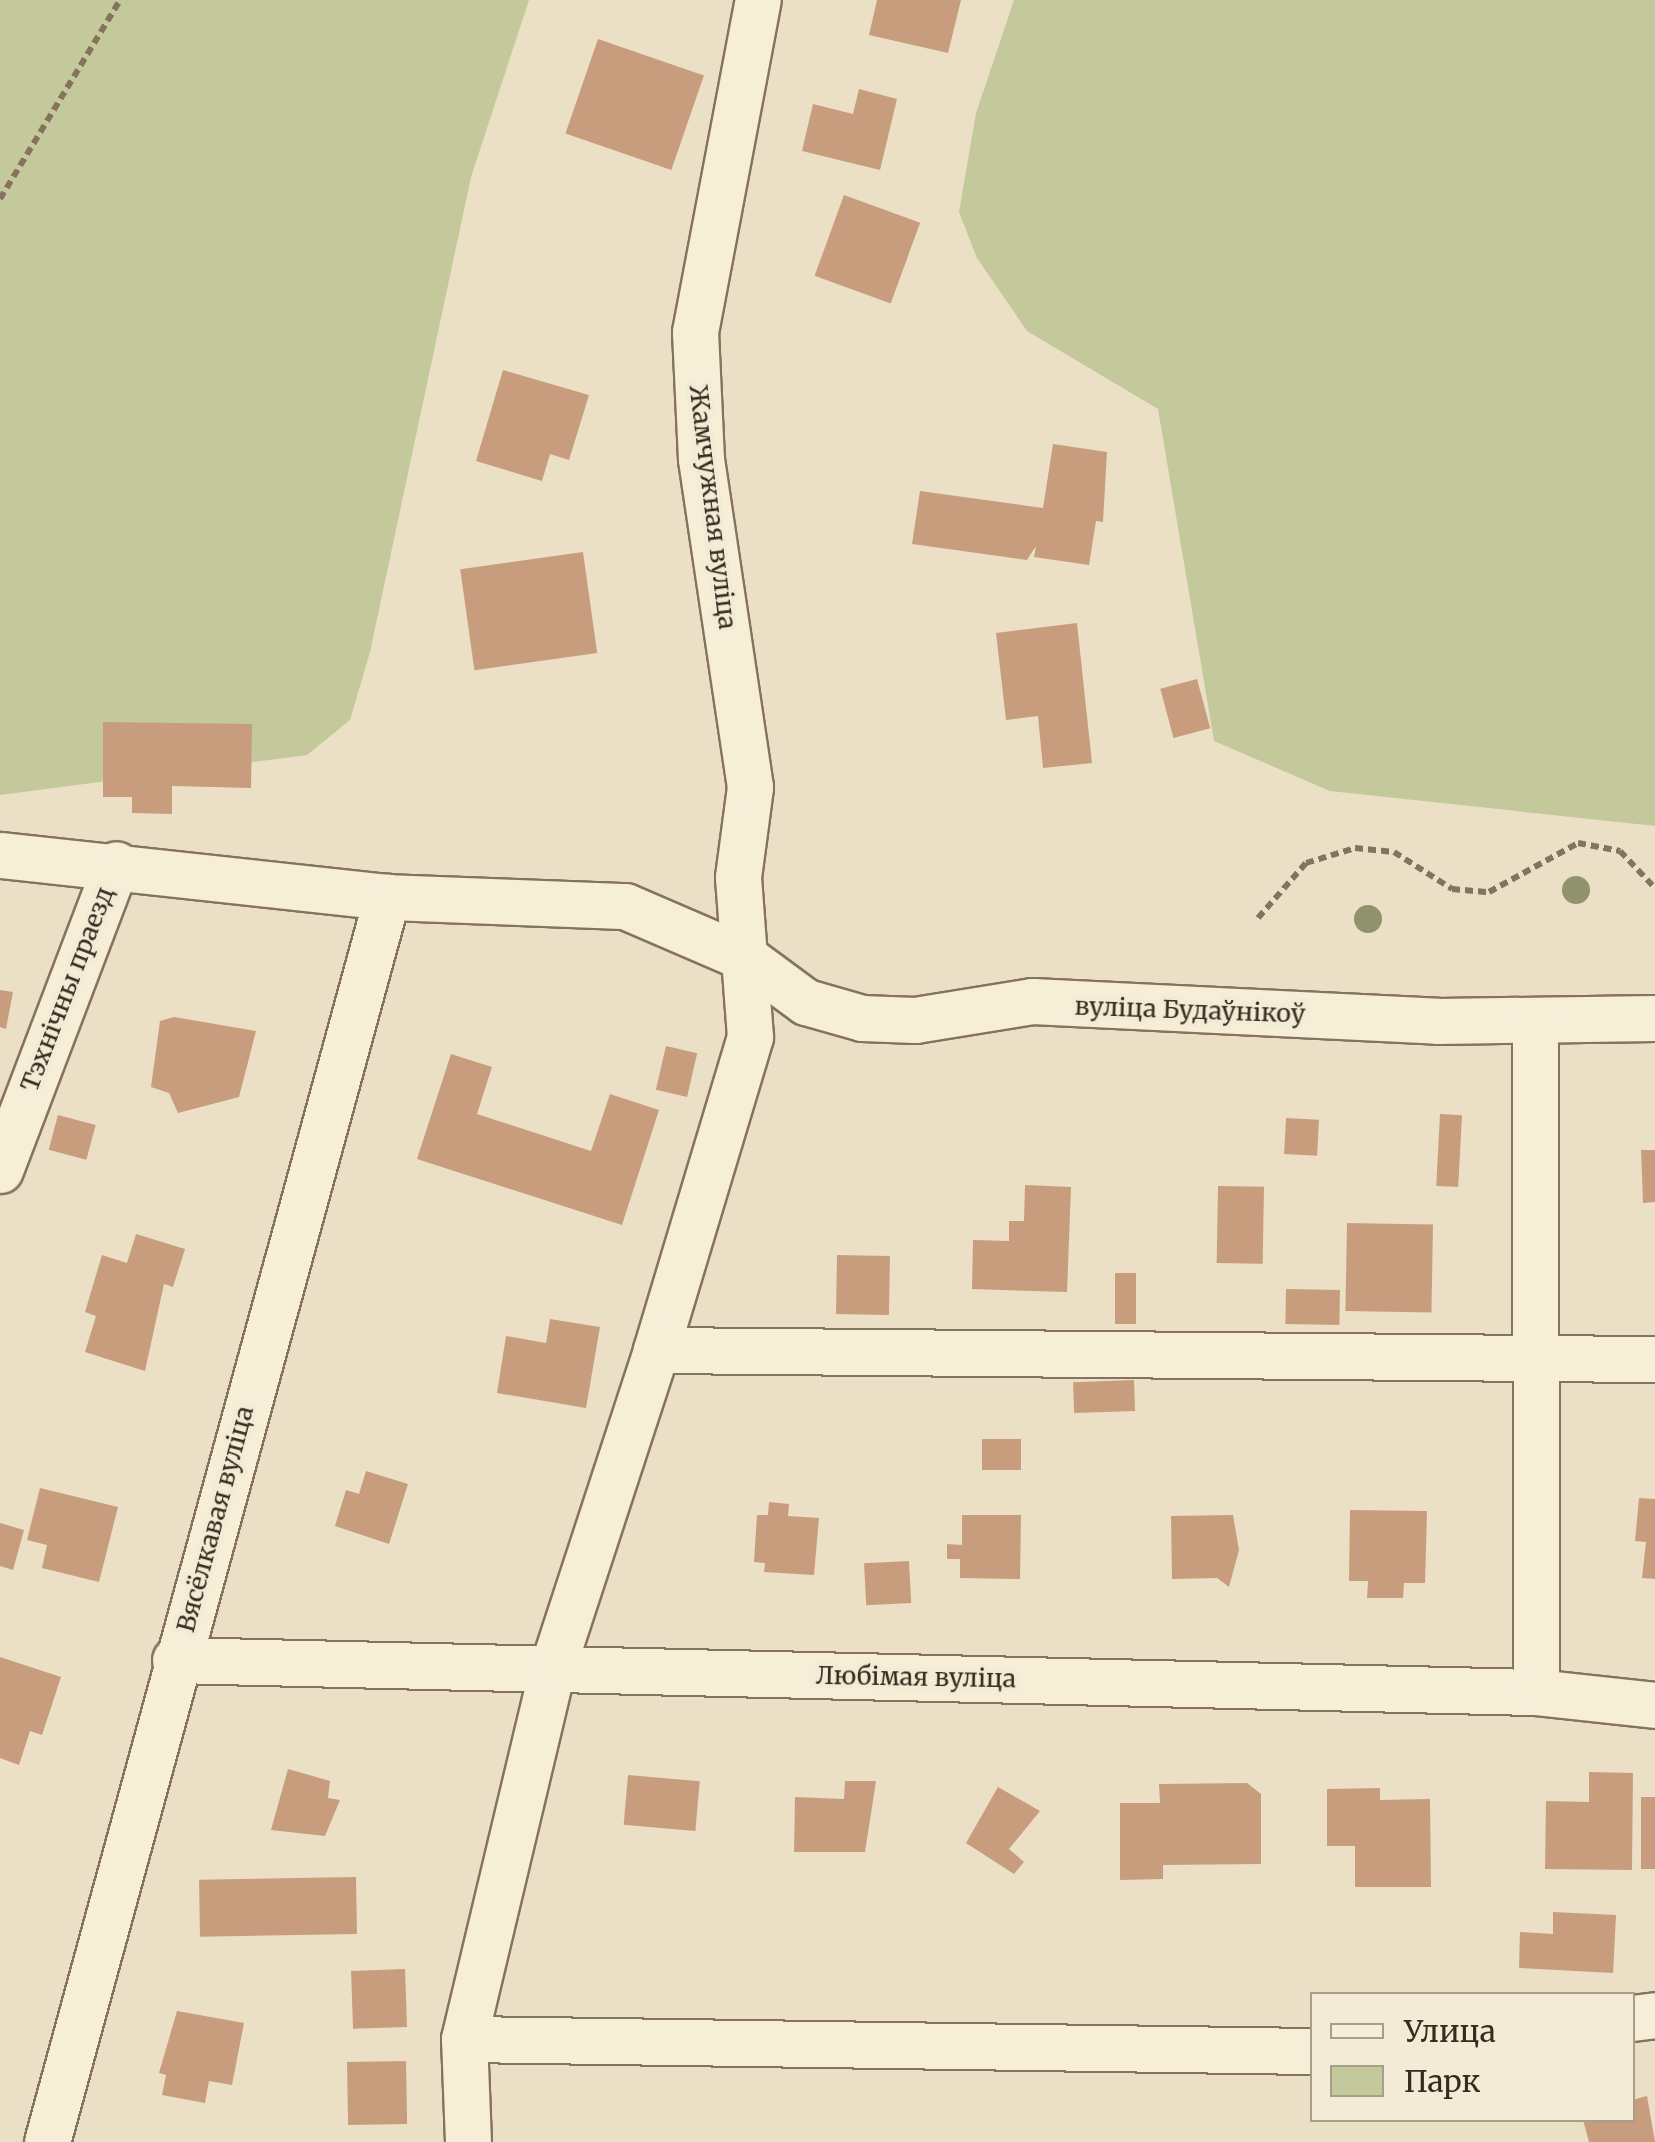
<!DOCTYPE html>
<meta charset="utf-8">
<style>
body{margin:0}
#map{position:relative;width:1655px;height:2142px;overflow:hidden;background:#ebe0c5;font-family:Merriweather,serif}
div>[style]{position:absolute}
.green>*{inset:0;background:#c3c99a}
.building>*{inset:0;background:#c79d7e;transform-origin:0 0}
.path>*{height:6px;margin-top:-3px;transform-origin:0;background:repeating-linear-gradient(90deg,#85735d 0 8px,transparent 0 13px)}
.roads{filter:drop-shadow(2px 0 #85735d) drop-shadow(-2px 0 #85735d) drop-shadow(0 2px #85735d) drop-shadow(0 -2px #85735d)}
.minor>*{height:45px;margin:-22.5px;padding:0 22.5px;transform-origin:22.5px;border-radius:22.5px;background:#f7eed8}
.trees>*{width:28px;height:28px;margin:-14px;border-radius:50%;background:#91926e}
span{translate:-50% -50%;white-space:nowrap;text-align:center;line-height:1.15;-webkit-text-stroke:8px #f3ebd5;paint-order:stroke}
.street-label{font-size:25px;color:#362b1f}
.legend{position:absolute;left:1310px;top:1992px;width:325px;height:130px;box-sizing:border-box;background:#f3ebd5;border:2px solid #a79e8c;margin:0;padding:12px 18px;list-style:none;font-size:30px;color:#362b1f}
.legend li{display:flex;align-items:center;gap:20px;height:50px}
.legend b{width:50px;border:2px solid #a79e8c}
</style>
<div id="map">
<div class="green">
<i style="clip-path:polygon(0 0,529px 0,471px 177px,370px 652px,350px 720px,307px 755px,0 795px)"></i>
<i style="clip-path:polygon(1014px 0,1655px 0,1655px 826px,1330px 791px,1214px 741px,1158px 409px,1027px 331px,977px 258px,959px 212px,976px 113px)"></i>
</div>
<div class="building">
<i style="clip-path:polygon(877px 0,961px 0,948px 53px,869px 35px)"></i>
<i style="left:598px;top:39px;width:112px;height:100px;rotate:19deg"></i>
<i style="clip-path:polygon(859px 89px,897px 99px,880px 170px,802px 151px,813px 104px,853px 114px)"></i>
<i style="left:844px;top:195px;width:81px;height:86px;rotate:20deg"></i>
<i style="clip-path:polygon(503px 370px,589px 395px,569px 460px,550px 454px,542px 481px,476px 461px)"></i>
<i style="clip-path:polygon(1053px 444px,1107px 452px,1103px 522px,1096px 521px,1089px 565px,1034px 557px,1036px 546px,1027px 560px,912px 544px,920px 491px,1043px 508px)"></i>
<i style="left:583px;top:552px;width:102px;height:124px;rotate:82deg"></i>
<i style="clip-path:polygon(1077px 623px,1092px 763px,1043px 768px,1038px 716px,1006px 720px,996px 633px)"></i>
<i style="left:1197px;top:679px;width:51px;height:38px;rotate:75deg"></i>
<i style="clip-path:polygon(103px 722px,252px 724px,251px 788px,172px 786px,172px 814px,132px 813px,132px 797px,103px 797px)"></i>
<i style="clip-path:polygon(0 990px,13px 992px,6px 1029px,0 1027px)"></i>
<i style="clip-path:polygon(174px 1017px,256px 1031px,239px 1097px,178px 1113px,169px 1093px,151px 1087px,160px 1021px)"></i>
<i style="left:666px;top:1046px;width:32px;height:45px;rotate:13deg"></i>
<i style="clip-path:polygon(451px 1054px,492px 1067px,477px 1114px,591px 1151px,610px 1094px,659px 1110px,622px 1225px,417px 1159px)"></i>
<i style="left:1440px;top:1114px;width:22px;height:72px;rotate:3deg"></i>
<i style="left:58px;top:1115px;width:39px;height:36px;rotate:15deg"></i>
<i style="left:1286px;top:1118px;width:33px;height:36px;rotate:3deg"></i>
<i style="clip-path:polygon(1641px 1150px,1655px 1150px,1655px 1202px,1643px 1203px)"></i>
<i style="clip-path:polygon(1025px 1185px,1071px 1187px,1067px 1292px,972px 1289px,973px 1240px,1009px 1241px,1009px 1221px,1024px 1221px)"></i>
<i style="left:1218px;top:1186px;width:46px;height:77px;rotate:1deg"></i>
<i style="left:1347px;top:1223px;width:86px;height:88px;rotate:1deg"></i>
<i style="clip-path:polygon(136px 1234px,185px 1249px,173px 1287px,164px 1284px,145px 1371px,85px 1352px,96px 1316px,85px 1312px,102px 1255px,127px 1263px)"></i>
<i style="left:837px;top:1255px;width:53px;height:59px;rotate:1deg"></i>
<i style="left:1115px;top:1273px;width:21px;height:51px"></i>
<i style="left:1286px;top:1289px;width:54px;height:35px;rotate:1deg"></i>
<i style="clip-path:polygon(550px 1319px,600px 1327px,586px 1408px,497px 1393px,506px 1336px,546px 1343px)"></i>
<i style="left:1134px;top:1380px;width:31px;height:61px;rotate:88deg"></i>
<i style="left:982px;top:1439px;width:39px;height:31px"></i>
<i style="clip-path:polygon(366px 1471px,408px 1484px,389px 1544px,335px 1526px,346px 1490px,359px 1494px)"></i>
<i style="clip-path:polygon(40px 1488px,118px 1507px,99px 1582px,42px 1568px,47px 1545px,27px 1540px)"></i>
<i style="clip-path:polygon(1639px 1498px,1655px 1499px,1655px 1579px,1642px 1578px,1646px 1542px,1635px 1541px)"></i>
<i style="clip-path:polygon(769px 1502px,789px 1504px,788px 1516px,819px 1518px,814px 1575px,764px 1572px,765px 1563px,754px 1562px,757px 1515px,768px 1515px)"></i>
<i style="clip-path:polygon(1350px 1510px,1427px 1511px,1425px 1583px,1404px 1583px,1403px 1598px,1367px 1598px,1368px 1581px,1349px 1581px)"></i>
<i style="clip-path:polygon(962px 1515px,1021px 1515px,1020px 1579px,960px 1578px,960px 1559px,947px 1559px,947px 1544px,962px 1545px)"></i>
<i style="clip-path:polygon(1233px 1515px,1239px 1550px,1229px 1587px,1217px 1578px,1172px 1579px,1171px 1516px)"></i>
<i style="clip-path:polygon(0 1523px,24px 1530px,13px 1570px,0 1566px)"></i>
<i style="left:909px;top:1561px;width:42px;height:45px;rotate:87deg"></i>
<i style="clip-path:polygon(0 1657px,61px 1677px,42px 1735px,30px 1731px,19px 1765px,0 1758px)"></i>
<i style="clip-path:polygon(288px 1769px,330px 1781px,328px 1798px,340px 1800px,325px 1836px,271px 1830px)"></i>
<i style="clip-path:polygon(1589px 1772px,1633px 1773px,1632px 1870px,1545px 1869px,1546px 1801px,1589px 1802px)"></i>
<i style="left:628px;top:1775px;width:72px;height:50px;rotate:5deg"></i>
<i style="clip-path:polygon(845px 1781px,876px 1781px,865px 1852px,794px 1852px,795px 1797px,844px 1799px)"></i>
<i style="clip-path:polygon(1247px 1783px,1261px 1794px,1261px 1864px,1163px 1865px,1163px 1879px,1120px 1880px,1120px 1803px,1160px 1803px,1159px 1784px)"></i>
<i style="clip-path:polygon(998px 1787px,1040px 1811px,1009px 1849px,1024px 1862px,1014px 1874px,966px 1843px)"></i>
<i style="clip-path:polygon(1380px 1788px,1380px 1800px,1430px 1799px,1431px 1887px,1355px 1887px,1355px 1846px,1327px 1846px,1327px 1789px)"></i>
<i style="left:1655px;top:1797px;width:72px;height:14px;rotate:90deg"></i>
<i style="left:356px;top:1877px;width:57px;height:157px;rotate:89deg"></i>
<i style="clip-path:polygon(1553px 1912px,1616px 1915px,1613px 1973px,1519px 1968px,1520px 1932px,1553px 1934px)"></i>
<i style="left:405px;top:1969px;width:58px;height:54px;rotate:88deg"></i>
<i style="clip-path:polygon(177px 2011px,244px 2023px,232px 2085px,209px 2081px,205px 2103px,162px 2095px,166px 2075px,159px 2073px)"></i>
<i style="left:406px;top:2061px;width:63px;height:59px;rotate:89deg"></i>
<i style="clip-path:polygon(1647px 2096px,1655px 2142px,1589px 2142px,1583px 2120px,1632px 2120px,1632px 2100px)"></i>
</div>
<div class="path">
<i style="left:0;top:199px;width:232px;rotate:-58.9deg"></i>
<i style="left:1258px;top:918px;width:73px;rotate:-48.9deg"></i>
<i style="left:1306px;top:863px;width:51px;rotate:-17deg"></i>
<i style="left:1355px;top:848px;width:39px;rotate:6deg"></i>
<i style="left:1394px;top:852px;width:69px;rotate:32.5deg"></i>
<i style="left:1452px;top:889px;width:37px;rotate:5deg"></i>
<i style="left:1489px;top:892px;width:102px;rotate:-28.8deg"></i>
<i style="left:1578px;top:843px;width:43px;rotate:10.8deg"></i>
<i style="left:1620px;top:851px;width:51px;rotate:46.6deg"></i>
</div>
<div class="roads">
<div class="minor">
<i style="left:0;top:855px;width:389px;rotate:6.2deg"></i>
<i style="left:387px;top:897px;width:238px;rotate:2.2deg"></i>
<i style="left:625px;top:906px;width:132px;rotate:23.3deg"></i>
<i style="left:746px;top:958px;width:74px;rotate:36.3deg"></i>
<i style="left:806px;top:1002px;width:58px;rotate:15.9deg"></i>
<i style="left:862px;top:1018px;width:53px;rotate:2.2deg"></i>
<i style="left:915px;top:1020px;width:119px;rotate:-9.2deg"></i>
<i style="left:1032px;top:1001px;width:406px;rotate:2.8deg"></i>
<i style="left:1438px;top:1021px;width:217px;rotate:-0.8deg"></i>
<i style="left:1535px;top:1020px;width:672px;rotate:89.91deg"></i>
<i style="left:0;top:1170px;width:327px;rotate:-69.2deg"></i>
<i style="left:656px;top:1350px;width:327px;rotate:-73.3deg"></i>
<i style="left:750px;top:1037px;width:160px;rotate:-94.3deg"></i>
<i style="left:738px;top:877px;width:91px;rotate:-82.4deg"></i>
<i style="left:750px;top:787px;width:332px;rotate:-98.5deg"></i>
<i style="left:701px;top:459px;width:127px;rotate:-92.7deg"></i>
<i style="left:695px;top:332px;width:338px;rotate:-79.3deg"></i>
<i style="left:175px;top:1660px;width:1361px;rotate:1.35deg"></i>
<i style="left:1536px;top:1692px;width:120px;rotate:6.2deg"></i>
<i style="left:1632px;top:2018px;width:23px;rotate:-7deg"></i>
<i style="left:464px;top:2039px;width:848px;rotate:0.81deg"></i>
<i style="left:47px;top:2142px;width:1291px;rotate:-74.73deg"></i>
<i style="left:468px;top:2142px;width:103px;rotate:-92.2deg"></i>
<i style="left:464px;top:2039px;width:380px;rotate:-76.6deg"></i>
<i style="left:552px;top:1669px;width:336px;rotate:-71.9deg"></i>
<i style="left:656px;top:1350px;width:999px;rotate:0.52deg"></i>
</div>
</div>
<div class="trees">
<i style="left:1576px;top:890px"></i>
<i style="left:1368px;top:919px"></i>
</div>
<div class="street-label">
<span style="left:713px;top:507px;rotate:83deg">Жамчужная вуліца</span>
<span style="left:67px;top:989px;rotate:-69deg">Тэхнічны праезд</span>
<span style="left:1190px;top:1010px;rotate:2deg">вуліца Будаўнікоў</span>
<span style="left:215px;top:1519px;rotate:-75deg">Вясёлкавая вуліца</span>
<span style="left:916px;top:1677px;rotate:1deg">Любімая вуліца</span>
</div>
<ul class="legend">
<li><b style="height:12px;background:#f7eed8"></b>Улица</li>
<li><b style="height:28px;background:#c3c99a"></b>Парк</li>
</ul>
</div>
